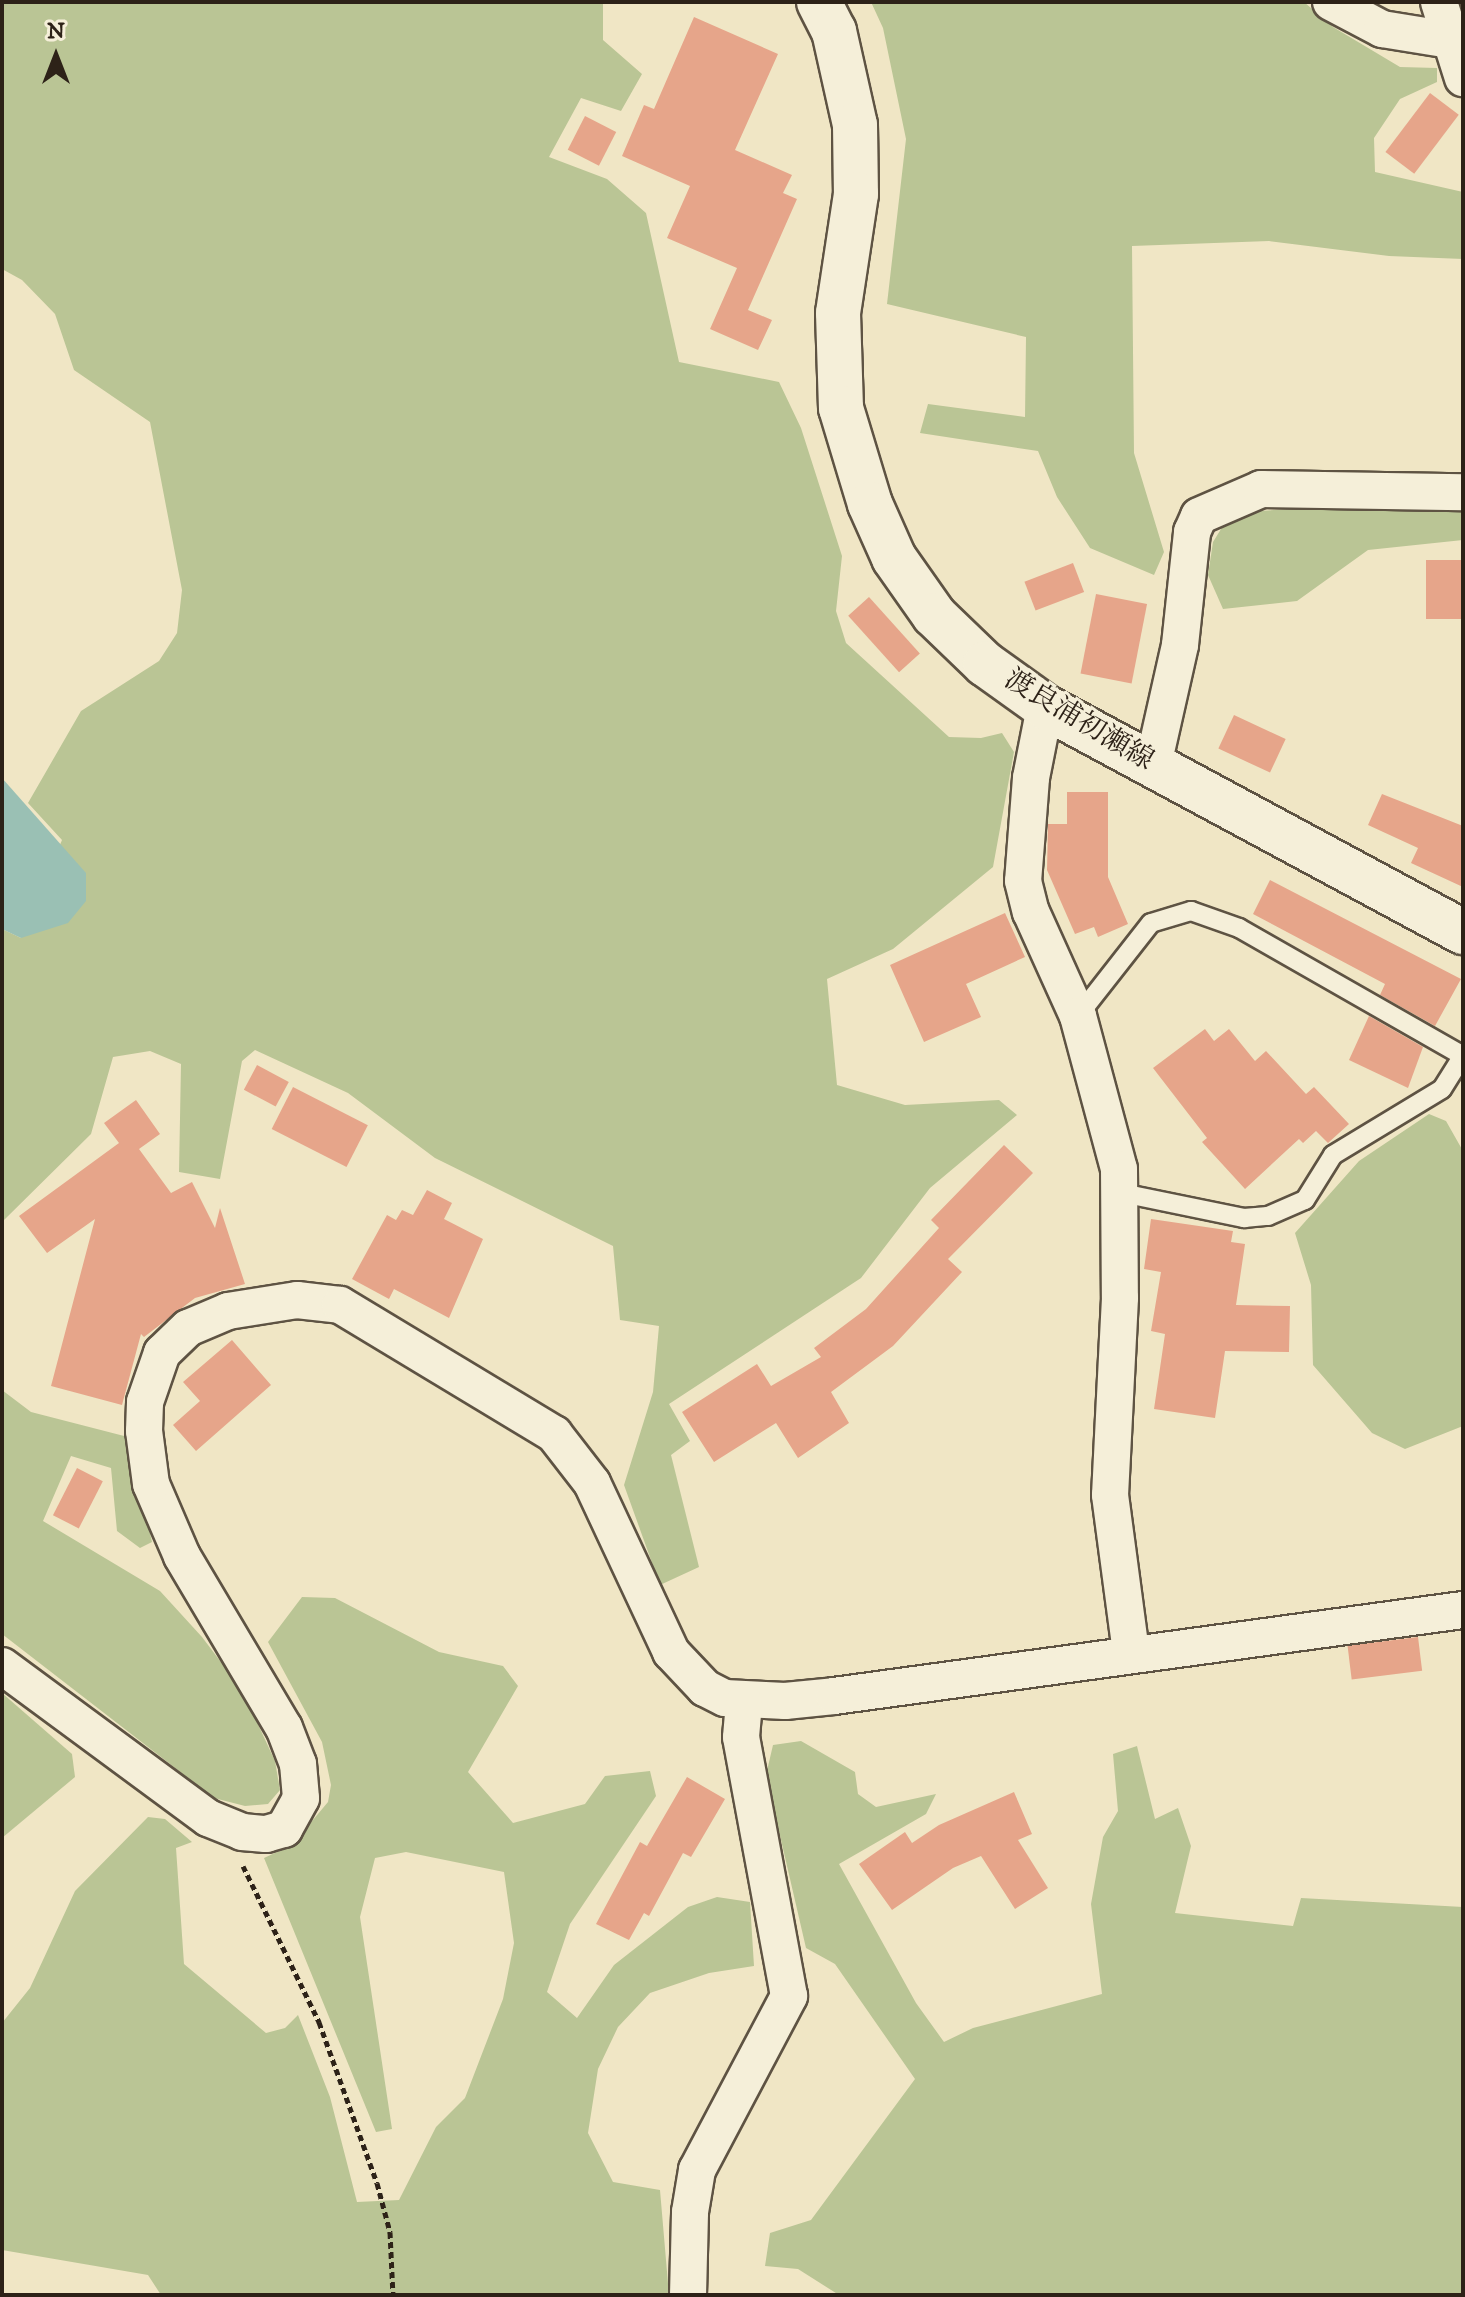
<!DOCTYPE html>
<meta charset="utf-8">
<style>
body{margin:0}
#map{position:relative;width:1465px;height:2297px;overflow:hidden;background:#f0e6c5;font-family:"IM FELL DW Pica","Noto Serif JP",serif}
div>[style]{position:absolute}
.green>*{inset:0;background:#bac595}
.water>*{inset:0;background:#9ac0b4}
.building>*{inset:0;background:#e6a58a;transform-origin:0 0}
.path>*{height:5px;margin-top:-2.5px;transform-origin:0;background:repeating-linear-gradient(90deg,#2d2218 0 6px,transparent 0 10px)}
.roads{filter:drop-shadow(2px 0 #5e5343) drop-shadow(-2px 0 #5e5343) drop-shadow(0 2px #5e5343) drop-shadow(0 -2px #5e5343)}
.service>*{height:18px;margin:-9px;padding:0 9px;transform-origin:9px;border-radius:9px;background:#f5efd9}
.minor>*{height:36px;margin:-18px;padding:0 18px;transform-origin:18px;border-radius:18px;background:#f5efd9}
.secondary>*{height:44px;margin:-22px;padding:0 22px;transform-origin:22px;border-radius:22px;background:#f5efd9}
span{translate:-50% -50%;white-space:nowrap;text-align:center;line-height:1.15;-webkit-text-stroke:6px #f5efd9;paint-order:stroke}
.street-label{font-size:28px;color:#2d2218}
.frame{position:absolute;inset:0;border:4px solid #2d2218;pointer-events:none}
.north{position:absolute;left:16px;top:16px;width:80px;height:80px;-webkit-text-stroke:6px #f5efd9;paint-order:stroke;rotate:0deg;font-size:22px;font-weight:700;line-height:32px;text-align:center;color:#2d2218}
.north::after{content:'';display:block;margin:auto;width:28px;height:36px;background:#2d2218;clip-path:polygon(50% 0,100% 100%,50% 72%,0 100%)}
</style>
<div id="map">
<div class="green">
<i style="clip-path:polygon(2px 2px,603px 2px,603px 40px,642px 74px,621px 111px,581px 98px,549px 157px,607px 179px,646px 213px,679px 362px,779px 382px,801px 428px,842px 556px,836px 611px,846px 643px,949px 737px,981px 738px,1002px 733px,1014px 752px,993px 867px,893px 949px,827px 979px,837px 1085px,905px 1105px,999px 1100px,1017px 1115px,930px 1188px,861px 1278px,669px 1404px,690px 1441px,671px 1455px,699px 1567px,660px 1585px,624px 1485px,653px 1392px,659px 1326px,620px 1320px,613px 1246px,435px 1158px,348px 1093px,255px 1050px,242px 1061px,220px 1179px,179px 1172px,181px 1064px,150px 1051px,113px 1057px,91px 1134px,2px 1222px,2px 929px,21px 938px,62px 840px,28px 803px,81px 711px,159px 661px,177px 633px,182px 590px,150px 422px,74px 370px,55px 314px,22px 280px,2px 269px)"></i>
<i style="clip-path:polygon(871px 2px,1304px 2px,1333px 27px,1400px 67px,1437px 68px,1437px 82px,1400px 99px,1374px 138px,1375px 172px,1463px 192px,1463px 259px,1389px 256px,1269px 241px,1132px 246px,1134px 453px,1164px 552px,1154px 575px,1090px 548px,1057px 497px,1038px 451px,920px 433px,928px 404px,1025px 417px,1026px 337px,887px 304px,906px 139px,883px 28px)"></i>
<i style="clip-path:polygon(1463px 498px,1463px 540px,1368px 550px,1297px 601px,1223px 609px,1208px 575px,1213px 542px,1226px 521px,1259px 511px)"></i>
<i style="clip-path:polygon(1429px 1114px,1446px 1121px,1463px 1151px,1463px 1426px,1405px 1449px,1372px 1433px,1313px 1365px,1311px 1285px,1295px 1233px,1359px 1161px)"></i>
<i style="clip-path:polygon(2px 1390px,31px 1412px,128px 1437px,152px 1542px,140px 1548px,117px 1531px,111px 1468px,71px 1456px,43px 1521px,160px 1591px,202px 1637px,242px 1690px,275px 1761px,280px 1790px,268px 1804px,245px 1806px,214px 1798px,2px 1634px)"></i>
<i style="clip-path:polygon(302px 1597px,335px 1598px,439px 1652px,503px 1666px,518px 1686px,468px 1772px,513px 1823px,585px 1804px,605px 1776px,650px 1771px,656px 1796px,570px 1924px,547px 1992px,577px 2018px,614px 1965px,688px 1907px,717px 1897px,750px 1902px,754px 1966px,709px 1973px,650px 1993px,618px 2027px,598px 2069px,588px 2133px,613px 2182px,660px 2190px,669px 2295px,161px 2295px,148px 2275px,2px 2250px,2px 2023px,30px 1988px,75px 1891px,148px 1817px,165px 1819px,192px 1842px,176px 1848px,184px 1964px,266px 2033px,285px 2028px,298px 2015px,330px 2097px,357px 2202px,399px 2200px,436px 2127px,465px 2098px,503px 1999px,514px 1943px,504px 1872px,406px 1852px,375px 1858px,360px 1917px,392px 2129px,376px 2132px,264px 1858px,292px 1845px,328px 1802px,331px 1785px,322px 1742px,268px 1642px)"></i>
<i style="clip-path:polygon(2px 1693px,72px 1754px,75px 1777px,2px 1838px)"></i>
<i style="clip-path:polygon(801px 1741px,855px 1772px,858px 1794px,876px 1807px,936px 1794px,926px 1814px,839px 1864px,916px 2003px,944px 2042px,973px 2028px,1102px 1994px,1091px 1904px,1103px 1837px,1118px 1811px,1113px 1754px,1137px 1746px,1155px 1819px,1178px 1808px,1191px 1846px,1175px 1913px,1293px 1926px,1301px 1898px,1463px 1907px,1463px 2295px,839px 2295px,798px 2269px,765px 2266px,770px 2233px,811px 2220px,915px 2079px,835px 1964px,806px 1948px,766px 1775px,773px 1745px)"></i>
</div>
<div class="water">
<i style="clip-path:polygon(2px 778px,86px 873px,86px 901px,68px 923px,21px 938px,2px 929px)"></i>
</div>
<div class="building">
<i style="clip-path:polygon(694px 17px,778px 54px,735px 150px,792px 175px,783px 193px,797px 199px,748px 310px,772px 320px,758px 350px,710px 329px,737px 268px,667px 238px,690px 186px,622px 156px,644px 105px,654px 109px)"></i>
<i style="left:1430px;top:93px;width:36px;height:74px;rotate:37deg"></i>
<i style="left:585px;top:116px;width:35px;height:38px;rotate:27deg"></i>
<i style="left:1463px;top:560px;width:59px;height:37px;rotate:90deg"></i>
<i style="left:1073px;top:563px;width:31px;height:52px;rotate:69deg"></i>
<i style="left:1096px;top:594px;width:52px;height:81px;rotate:11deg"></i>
<i style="left:869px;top:597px;width:76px;height:28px;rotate:48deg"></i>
<i style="left:1234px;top:715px;width:57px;height:37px;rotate:25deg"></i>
<i style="clip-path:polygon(1067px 792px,1108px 792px,1108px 877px,1128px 924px,1098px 937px,1094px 927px,1075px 934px,1047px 870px,1048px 824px,1067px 824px)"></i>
<i style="clip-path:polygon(1382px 794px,1463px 826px,1463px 887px,1411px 863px,1418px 848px,1368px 825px)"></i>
<i style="clip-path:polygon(1270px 880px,1461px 979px,1435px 1026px,1380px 995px,1385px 984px,1253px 914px)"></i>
<i style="clip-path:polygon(1005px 913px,1025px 957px,966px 984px,981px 1017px,924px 1042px,890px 965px)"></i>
<i style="clip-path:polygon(1369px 1016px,1423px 1047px,1408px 1088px,1349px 1060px)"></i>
<i style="clip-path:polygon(1205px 1029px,1214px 1041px,1229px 1029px,1255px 1061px,1266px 1051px,1306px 1094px,1314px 1087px,1349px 1124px,1328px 1143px,1316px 1131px,1303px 1143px,1299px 1139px,1245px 1189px,1202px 1142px,1207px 1138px,1153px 1068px)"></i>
<i style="left:257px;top:1065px;width:36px;height:28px;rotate:28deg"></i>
<i style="left:293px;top:1087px;width:84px;height:47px;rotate:27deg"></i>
<i style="clip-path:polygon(136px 1100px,160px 1134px,139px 1149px,171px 1193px,192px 1182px,215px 1228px,220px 1208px,245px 1284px,195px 1298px,144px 1337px,141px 1334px,122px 1405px,51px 1386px,95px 1219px,47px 1253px,19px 1216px,119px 1143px,104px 1123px)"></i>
<i style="clip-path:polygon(1004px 1145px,1033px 1173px,948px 1259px,962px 1272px,893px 1346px,831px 1392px,849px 1423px,798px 1458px,776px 1423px,714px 1462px,682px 1412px,757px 1364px,771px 1386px,821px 1357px,814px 1348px,866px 1309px,939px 1228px,931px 1220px)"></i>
<i style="clip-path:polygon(427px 1190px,452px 1203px,444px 1219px,483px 1239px,449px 1318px,394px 1289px,389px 1299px,352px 1279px,387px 1215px,396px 1220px,402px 1210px,413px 1215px)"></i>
<i style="clip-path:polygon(1151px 1219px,1233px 1231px,1231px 1242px,1245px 1244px,1236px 1305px,1290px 1306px,1289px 1352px,1225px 1351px,1215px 1418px,1154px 1409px,1165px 1334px,1151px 1331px,1161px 1272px,1144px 1269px)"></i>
<i style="clip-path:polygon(232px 1340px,271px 1385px,196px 1451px,173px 1425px,200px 1401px,183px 1382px)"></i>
<i style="left:77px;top:1468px;width:29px;height:53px;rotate:27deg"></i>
<i style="left:1418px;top:1637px;width:34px;height:71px;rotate:83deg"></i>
<i style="clip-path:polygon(687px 1777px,725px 1799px,691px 1857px,683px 1853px,649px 1916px,644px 1913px,629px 1940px,596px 1924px,640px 1842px,647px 1846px)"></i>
<i style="clip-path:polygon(1014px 1792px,1032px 1834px,1018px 1840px,1048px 1888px,1015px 1909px,981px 1856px,953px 1868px,892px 1910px,859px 1864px,905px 1832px,912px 1843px,939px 1825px)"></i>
</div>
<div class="path">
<i style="left:243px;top:1866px;width:174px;rotate:64deg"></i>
<i style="left:319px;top:2022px;width:171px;rotate:70.2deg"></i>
<i style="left:377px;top:2183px;width:51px;rotate:75.1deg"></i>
<i style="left:390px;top:2232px;width:63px;rotate:87.3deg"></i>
</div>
<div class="roads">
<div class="service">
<i style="left:1078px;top:1016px;width:118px;rotate:-51.9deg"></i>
<i style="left:1151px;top:923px;width:42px;rotate:-16.7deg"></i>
<i style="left:1191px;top:911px;width:51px;rotate:19.5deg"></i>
<i style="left:1239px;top:928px;width:258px;rotate:29.7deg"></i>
<i style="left:1122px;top:1193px;width:125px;rotate:11.6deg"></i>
<i style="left:1244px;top:1218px;width:24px;rotate:-5deg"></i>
<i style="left:1268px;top:1216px;width:40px;rotate:-23.4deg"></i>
<i style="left:1305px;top:1200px;width:53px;rotate:-58.1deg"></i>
<i style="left:1333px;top:1155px;width:127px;rotate:-31.2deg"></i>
<i style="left:1442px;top:1089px;width:39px;rotate:-58deg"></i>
</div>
<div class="minor">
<i style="left:1331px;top:2px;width:58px;rotate:27.9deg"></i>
<i style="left:1382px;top:29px;width:69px;rotate:9.2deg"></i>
<i style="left:1439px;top:2px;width:80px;rotate:72.5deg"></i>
<i style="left:1045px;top:707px;width:72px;rotate:101.2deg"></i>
<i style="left:1031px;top:778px;width:103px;rotate:94.4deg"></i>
<i style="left:1023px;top:881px;width:32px;rotate:76deg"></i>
<i style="left:1031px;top:912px;width:114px;rotate:65.7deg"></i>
<i style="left:1078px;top:1016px;width:158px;rotate:75deg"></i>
<i style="left:1119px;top:1169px;width:129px;rotate:89.6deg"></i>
<i style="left:1120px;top:1298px;width:197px;rotate:92.9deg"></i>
<i style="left:1110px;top:1495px;width:158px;rotate:82.4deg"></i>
<i style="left:1153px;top:765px;width:123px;rotate:-77.3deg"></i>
<i style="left:1180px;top:645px;width:114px;rotate:-83.9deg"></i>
<i style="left:1192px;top:532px;width:17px;rotate:-66deg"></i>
<i style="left:1199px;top:516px;width:68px;rotate:-23.5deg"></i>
<i style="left:1261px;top:489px;width:202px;rotate:0.9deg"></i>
<i style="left:2px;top:1666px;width:256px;rotate:36.4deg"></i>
<i style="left:208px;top:1818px;width:37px;rotate:22deg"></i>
<i style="left:242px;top:1832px;width:24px;rotate:5deg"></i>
<i style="left:266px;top:1834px;width:19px;rotate:-16deg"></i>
<i style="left:284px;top:1829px;width:35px;rotate:-61deg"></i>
<i style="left:301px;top:1798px;width:34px;rotate:-95deg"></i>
<i style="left:298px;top:1764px;width:39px;rotate:-111deg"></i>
<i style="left:284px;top:1728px;width:200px;rotate:-120.7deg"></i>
<i style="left:182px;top:1556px;width:78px;rotate:-113.3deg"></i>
<i style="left:151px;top:1484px;width:53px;rotate:-97.5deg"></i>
<i style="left:144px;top:1431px;width:29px;rotate:-88deg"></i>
<i style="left:145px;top:1402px;width:52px;rotate:-70.9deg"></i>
<i style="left:162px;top:1353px;width:36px;rotate:-44deg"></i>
<i style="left:188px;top:1328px;width:43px;rotate:-23deg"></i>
<i style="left:228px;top:1311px;width:70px;rotate:-9.1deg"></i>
<i style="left:297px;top:1300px;width:43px;rotate:6.6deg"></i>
<i style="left:340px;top:1305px;width:250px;rotate:31.1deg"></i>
<i style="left:554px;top:1434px;width:62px;rotate:52.2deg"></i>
<i style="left:592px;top:1483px;width:187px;rotate:64.9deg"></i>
<i style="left:671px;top:1652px;width:50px;rotate:46.6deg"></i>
<i style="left:705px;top:1688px;width:22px;rotate:27deg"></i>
<i style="left:725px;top:1698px;width:60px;rotate:2.9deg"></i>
<i style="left:785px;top:1701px;width:49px;rotate:-5.8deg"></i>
<i style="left:834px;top:1696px;width:635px;rotate:-7.79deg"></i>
<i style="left:688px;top:2295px;width:83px;rotate:-88.6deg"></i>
<i style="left:690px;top:2212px;width:43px;rotate:-80.5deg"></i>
<i style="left:697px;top:2170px;width:197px;rotate:-62.1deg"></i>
<i style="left:789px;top:1996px;width:263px;rotate:-100.5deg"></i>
<i style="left:741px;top:1737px;width:35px;rotate:-85deg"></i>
</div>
<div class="secondary">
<i style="left:819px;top:2px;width:33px;rotate:63deg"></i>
<i style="left:834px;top:31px;width:96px;rotate:77.4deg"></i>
<i style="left:855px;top:125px;width:69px;rotate:89.2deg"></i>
<i style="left:856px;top:194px;width:120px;rotate:98.6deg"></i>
<i style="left:838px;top:313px;width:95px;rotate:88.2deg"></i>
<i style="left:841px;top:408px;width:100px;rotate:73.2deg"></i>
<i style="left:870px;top:504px;width:59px;rotate:66deg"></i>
<i style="left:894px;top:558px;width:70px;rotate:54.9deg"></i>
<i style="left:934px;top:615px;width:71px;rotate:43.9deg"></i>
<i style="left:985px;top:664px;width:74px;rotate:35.6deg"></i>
<i style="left:1045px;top:707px;width:475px;rotate:28.3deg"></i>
</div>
</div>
<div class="street-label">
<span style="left:1079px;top:720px;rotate:31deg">渡良浦初瀬線</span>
</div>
<div class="frame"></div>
<div class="north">N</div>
</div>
